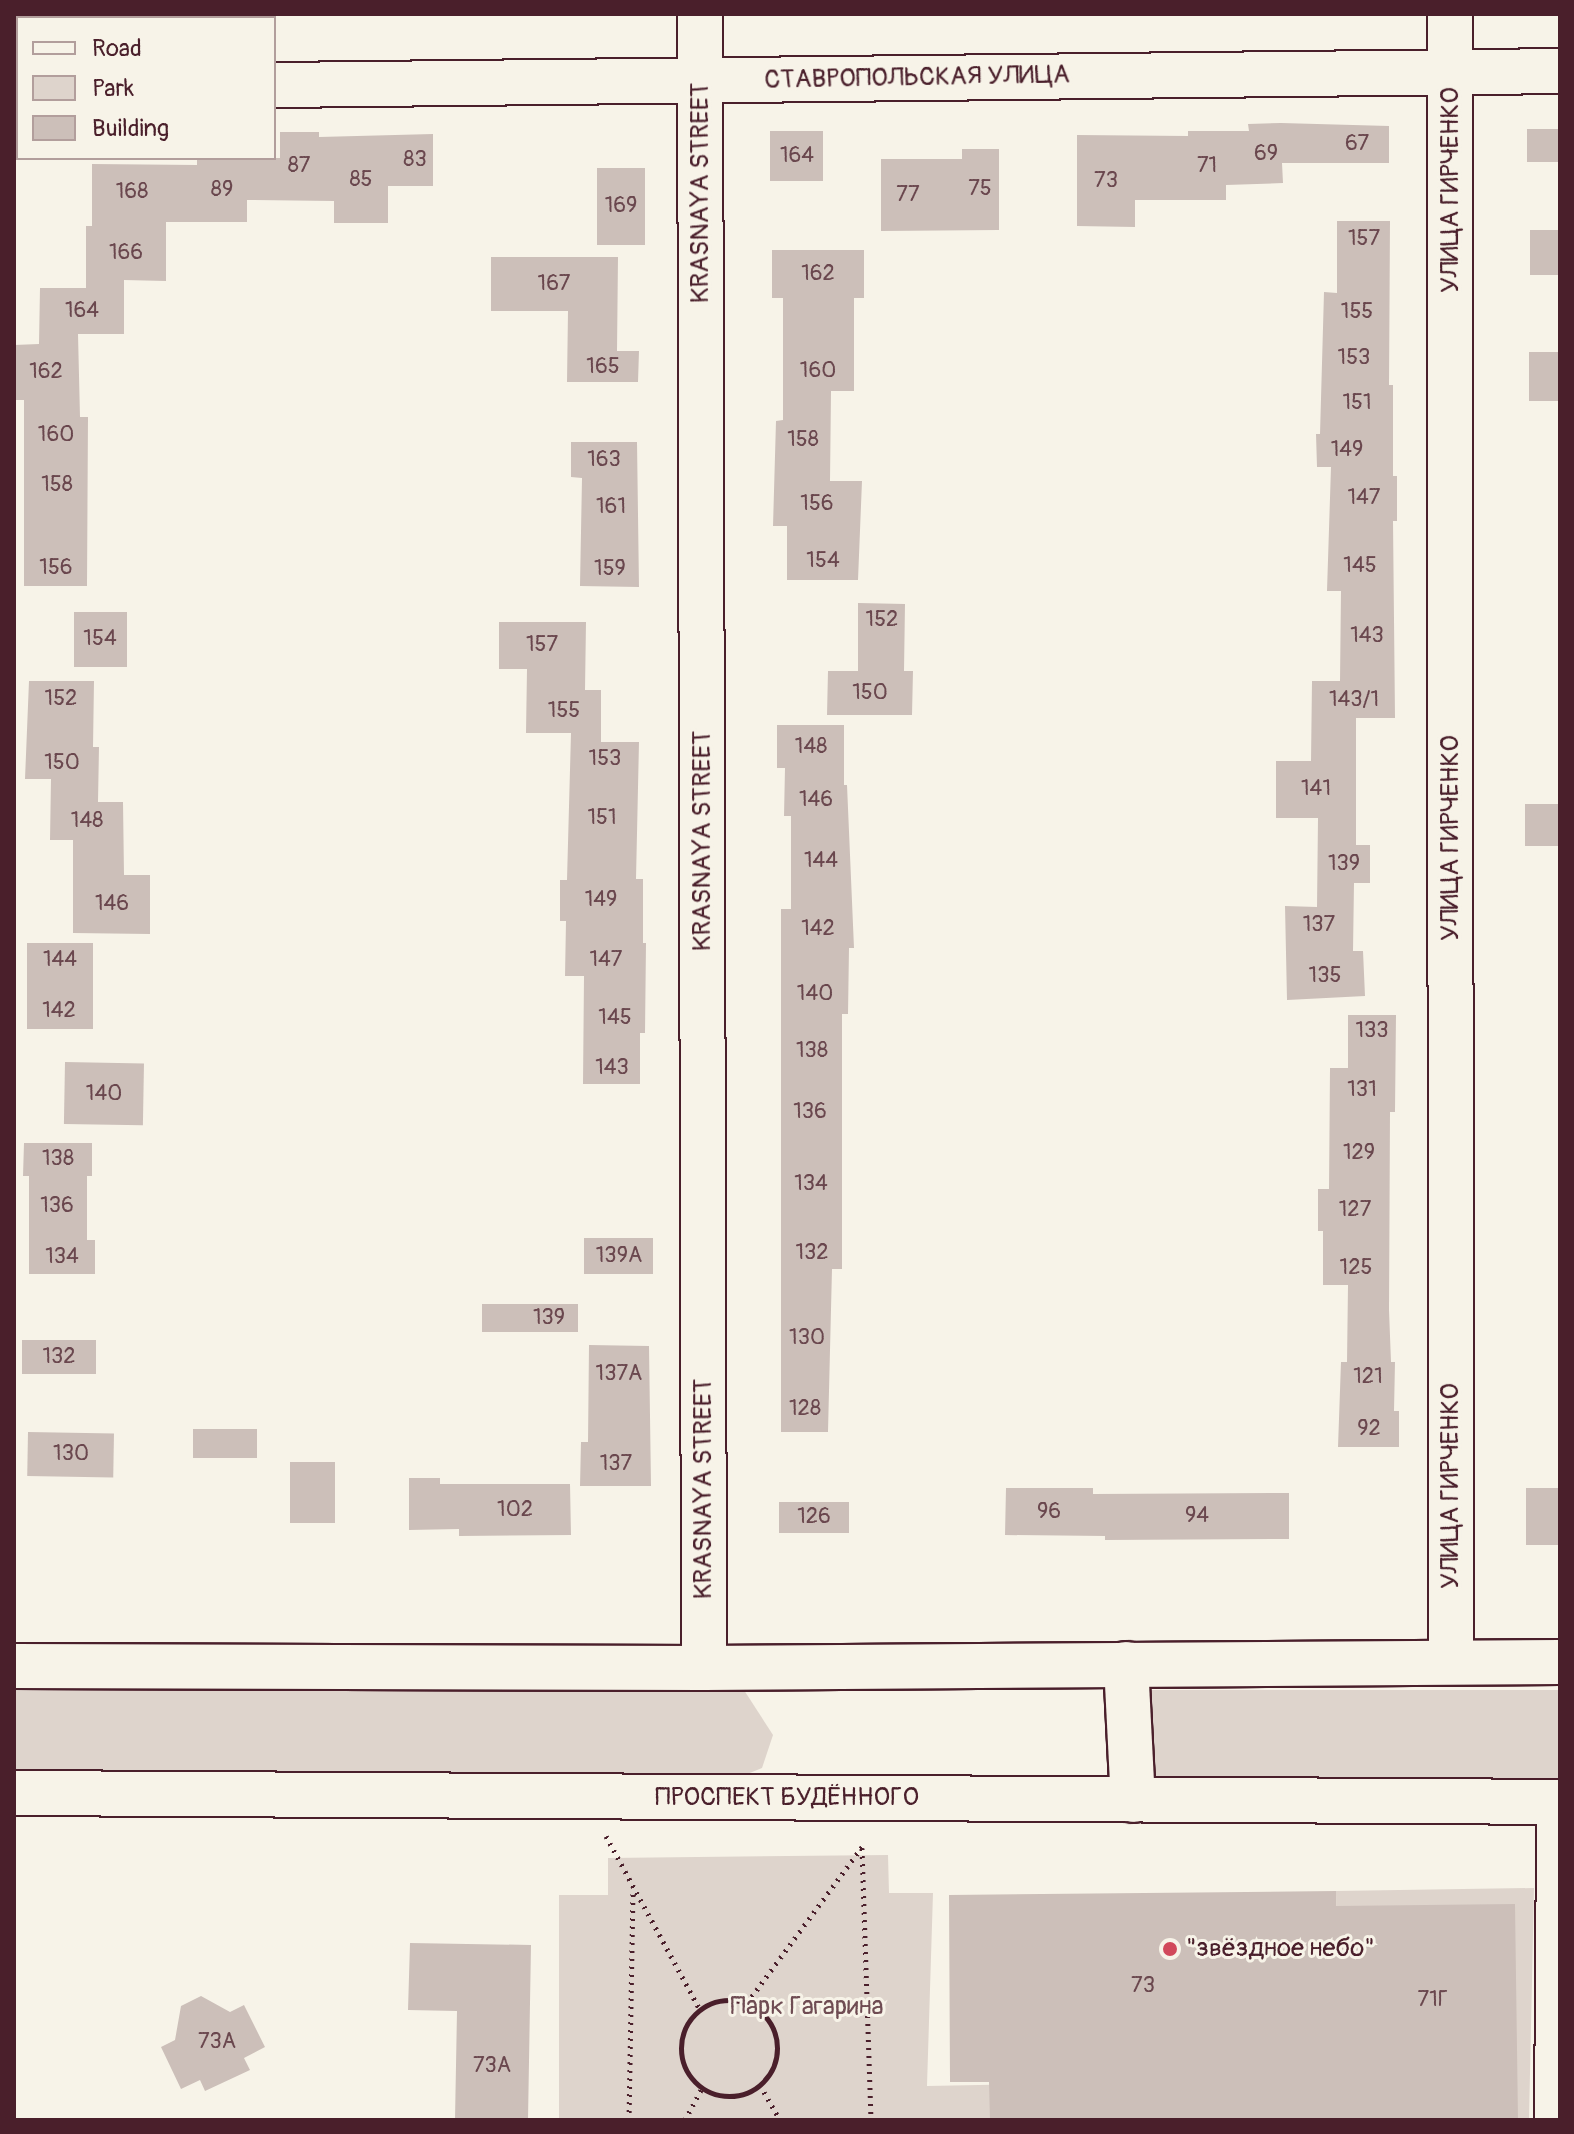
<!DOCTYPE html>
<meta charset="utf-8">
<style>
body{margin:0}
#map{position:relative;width:1574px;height:2134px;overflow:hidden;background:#f7f3e8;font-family:Pangolin,sans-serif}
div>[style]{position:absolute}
.green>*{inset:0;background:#ded4cc;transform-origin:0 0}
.building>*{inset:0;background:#ccbfb9;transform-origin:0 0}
.path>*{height:5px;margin-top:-2.5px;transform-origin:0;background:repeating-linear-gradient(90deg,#4a1f2b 0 2px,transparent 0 8px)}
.path>.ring{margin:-2.5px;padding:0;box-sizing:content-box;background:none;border:5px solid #4a1f2b;border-radius:50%}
.roads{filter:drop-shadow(2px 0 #4a1f2b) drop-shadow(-2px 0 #4a1f2b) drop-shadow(0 2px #4a1f2b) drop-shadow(0 -2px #4a1f2b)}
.minor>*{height:44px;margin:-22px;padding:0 22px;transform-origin:22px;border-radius:22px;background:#f7f3e8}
.major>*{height:44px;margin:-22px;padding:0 22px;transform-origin:22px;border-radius:22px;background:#f7f3e8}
.dots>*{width:22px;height:22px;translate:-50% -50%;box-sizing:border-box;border:4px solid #f7f3e8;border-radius:50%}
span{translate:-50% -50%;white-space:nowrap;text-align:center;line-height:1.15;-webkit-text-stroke:6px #f7f3e8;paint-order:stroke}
.number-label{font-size:22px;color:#6a474e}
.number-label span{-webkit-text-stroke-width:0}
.street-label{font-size:26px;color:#4a1f2b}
.poi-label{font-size:26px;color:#4a1f2b}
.left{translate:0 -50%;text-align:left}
.park-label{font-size:26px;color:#6f4c53}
.frame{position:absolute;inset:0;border:16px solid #4a1f2b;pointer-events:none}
.legend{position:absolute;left:16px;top:16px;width:260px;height:144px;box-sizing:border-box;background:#f7f3e8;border:2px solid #b29e9c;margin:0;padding:10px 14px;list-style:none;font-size:24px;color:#4a1f2b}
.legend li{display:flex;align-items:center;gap:16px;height:40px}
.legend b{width:40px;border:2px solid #b29e9c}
</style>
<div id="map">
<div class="green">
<i style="clip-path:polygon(742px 1687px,773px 1735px,762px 1768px,730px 1781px,14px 1771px,14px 1689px)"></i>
<i style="left:1560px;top:1690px;width:89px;height:410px;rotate:90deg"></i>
<i style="clip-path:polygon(888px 1855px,889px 1893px,933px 1893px,927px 2086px,1337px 2078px,1336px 1891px,1534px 1888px,1529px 2120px,559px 2120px,559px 1895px,608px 1895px,608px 1858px)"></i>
</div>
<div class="building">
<i style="clip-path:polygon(1281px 123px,1389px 126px,1389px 163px,1282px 163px,1283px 183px,1226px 185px,1226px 200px,1135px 200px,1135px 227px,1077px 226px,1077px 135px,1188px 136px,1188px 131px,1249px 131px,1248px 124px)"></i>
<i style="left:1527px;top:129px;width:33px;height:33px"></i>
<i style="left:823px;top:131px;width:50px;height:53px;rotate:90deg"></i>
<i style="clip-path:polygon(280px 132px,319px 132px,319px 137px,433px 134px,433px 186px,388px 186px,388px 223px,334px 223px,334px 201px,247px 200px,247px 222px,166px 222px,166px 281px,124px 280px,124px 334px,78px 334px,80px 417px,88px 417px,87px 586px,24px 586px,24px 400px,14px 400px,14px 345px,39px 344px,40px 288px,86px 288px,86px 226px,92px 226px,92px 164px,197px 165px,197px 158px,280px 158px)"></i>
<i style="clip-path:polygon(962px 149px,999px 149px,999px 230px,881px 231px,881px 159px,962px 159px)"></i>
<i style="left:597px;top:168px;width:48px;height:77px"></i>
<i style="clip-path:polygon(1337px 221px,1390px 221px,1389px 385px,1393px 385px,1393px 476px,1397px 476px,1397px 521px,1393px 521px,1395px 718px,1356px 718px,1356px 845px,1370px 845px,1370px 883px,1354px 883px,1353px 951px,1363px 951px,1365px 996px,1287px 1000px,1285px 906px,1317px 907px,1318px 818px,1276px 818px,1276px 761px,1311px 761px,1312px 681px,1340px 681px,1341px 591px,1327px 591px,1331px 467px,1317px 467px,1316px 434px,1320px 434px,1324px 292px,1337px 293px)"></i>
<i style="left:1530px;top:230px;width:30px;height:45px"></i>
<i style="clip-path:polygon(772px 250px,864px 250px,864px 298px,854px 298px,854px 391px,831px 391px,830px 481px,862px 481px,858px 580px,787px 580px,787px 526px,773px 526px,776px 421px,783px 420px,783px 298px,772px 298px)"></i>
<i style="clip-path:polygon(491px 257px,618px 257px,617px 351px,639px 351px,638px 382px,567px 382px,568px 311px,491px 311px)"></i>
<i style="left:1529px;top:352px;width:31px;height:49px"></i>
<i style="clip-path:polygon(571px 442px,637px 442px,639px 587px,580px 586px,582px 478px,571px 477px)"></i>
<i style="clip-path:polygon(858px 603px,905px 604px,904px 671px,913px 671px,912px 715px,827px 715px,828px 671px,858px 671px)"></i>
<i style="left:74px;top:612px;width:53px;height:55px"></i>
<i style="clip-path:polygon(499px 622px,586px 622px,585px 690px,601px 690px,601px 742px,639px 742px,636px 879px,643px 879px,643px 943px,646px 943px,645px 1033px,640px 1033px,640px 1084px,583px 1084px,584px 976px,565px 976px,566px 921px,560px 921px,560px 880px,567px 880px,571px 733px,526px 733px,527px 669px,499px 669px)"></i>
<i style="clip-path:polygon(29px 681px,94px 681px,93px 747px,99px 747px,98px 802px,123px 802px,124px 875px,150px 875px,150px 934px,73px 933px,73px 840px,50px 840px,51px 779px,25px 779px)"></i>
<i style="clip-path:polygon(777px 725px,844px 725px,844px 785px,847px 785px,854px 948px,849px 948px,848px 1014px,842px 1014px,842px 1269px,832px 1269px,828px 1432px,781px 1432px,781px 909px,791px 909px,791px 816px,784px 816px,785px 768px,777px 768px)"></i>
<i style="left:1525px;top:804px;width:35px;height:42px"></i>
<i style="left:27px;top:943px;width:66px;height:86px"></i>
<i style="clip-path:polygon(1348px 1015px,1396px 1015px,1395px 1112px,1390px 1112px,1389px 1310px,1391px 1362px,1395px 1362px,1394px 1411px,1399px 1411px,1399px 1447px,1338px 1447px,1341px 1362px,1347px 1362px,1348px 1285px,1323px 1285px,1323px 1231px,1318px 1231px,1318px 1189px,1329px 1189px,1330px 1068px,1348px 1068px)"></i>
<i style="left:65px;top:1062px;width:79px;height:62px;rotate:1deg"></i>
<i style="clip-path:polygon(24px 1143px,92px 1143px,92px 1176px,87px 1176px,87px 1240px,95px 1240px,95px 1274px,29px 1274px,29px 1176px,23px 1176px)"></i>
<i style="left:584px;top:1238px;width:69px;height:36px"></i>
<i style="left:482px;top:1304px;width:96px;height:28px"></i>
<i style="left:22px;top:1340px;width:74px;height:34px"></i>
<i style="clip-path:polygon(589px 1345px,649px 1346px,651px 1486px,580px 1486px,581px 1442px,588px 1442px)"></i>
<i style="left:193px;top:1429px;width:64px;height:29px"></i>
<i style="left:28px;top:1432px;width:86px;height:44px;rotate:1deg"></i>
<i style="left:290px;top:1462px;width:45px;height:61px"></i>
<i style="clip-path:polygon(409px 1478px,440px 1478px,440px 1484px,570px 1484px,571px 1535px,459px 1536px,459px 1529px,409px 1530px)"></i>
<i style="clip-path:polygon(1006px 1488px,1093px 1488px,1093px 1494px,1289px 1493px,1289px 1539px,1105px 1540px,1105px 1536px,1005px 1535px)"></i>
<i style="left:1526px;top:1488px;width:34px;height:57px"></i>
<i style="left:779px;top:1502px;width:70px;height:31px"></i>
<i style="clip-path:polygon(1336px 1891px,1336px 1906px,1515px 1904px,1518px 2120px,990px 2120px,989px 2082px,950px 2082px,949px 1895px)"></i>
<i style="clip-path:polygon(410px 1943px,531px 1945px,528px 2120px,455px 2120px,457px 2011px,408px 2010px)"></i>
<i style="clip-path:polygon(201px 1996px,230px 2012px,244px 2005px,265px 2047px,244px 2058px,250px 2070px,205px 2091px,200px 2080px,181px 2089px,161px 2047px,175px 2040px,181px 2006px)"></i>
</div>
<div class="path">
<i style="left:606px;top:1836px;width:198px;rotate:61.6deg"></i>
<i style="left:862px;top:1848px;width:272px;rotate:88.1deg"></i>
<i class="ring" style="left:681px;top:2000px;width:91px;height:91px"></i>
<i style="left:747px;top:2003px;width:194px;rotate:-53.6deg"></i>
<i style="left:760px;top:2085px;width:40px;rotate:60.3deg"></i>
<i style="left:629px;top:2120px;width:231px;rotate:-89deg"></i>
<i style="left:685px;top:2120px;width:36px;rotate:-62deg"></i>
</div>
<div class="roads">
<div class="minor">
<i style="left:700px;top:14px;width:1654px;rotate:89.86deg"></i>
<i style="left:1450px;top:14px;width:1648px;rotate:89.97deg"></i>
<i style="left:274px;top:85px;width:1286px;rotate:-0.62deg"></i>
<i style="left:14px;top:88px;width:4px"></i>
<i style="left:1557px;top:2120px;width:318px;rotate:-89.6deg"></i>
</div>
<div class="major">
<i style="left:1126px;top:1664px;width:136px;rotate:87.1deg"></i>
<i style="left:14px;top:1666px;width:690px;rotate:0.17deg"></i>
<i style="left:704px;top:1668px;width:856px;rotate:-0.4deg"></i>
<i style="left:14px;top:1793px;width:1546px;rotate:0.33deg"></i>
</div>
</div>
<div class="dots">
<i style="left:1170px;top:1949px;background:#d1495b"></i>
</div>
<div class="number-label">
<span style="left:1357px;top:144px">67</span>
<span style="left:1266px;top:154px">69</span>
<span style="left:797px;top:156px">164</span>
<span style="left:415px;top:160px">83</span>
<span style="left:299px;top:166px">87</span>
<span style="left:1207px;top:166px">71</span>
<span style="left:361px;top:180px">85</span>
<span style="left:1106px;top:181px">73</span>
<span style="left:980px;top:189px">75</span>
<span style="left:222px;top:190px">89</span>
<span style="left:132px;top:192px">168</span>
<span style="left:908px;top:195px">77</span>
<span style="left:621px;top:206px">169</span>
<span style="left:1364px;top:239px">157</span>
<span style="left:126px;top:253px">166</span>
<span style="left:818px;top:274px">162</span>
<span style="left:554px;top:284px">167</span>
<span style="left:82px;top:311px">164</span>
<span style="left:1357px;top:312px">155</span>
<span style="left:1354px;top:358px">153</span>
<span style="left:603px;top:367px">165</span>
<span style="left:818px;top:371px">160</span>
<span style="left:46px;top:372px">162</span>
<span style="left:1357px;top:403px">151</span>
<span style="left:56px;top:435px">160</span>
<span style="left:803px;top:440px">158</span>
<span style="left:1347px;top:450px">149</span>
<span style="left:604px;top:460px">163</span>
<span style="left:57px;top:485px">158</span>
<span style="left:1364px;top:498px">147</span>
<span style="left:817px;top:504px">156</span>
<span style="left:611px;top:507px">161</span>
<span style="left:823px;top:561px">154</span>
<span style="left:1360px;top:566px">145</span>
<span style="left:56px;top:568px">156</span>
<span style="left:610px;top:569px">159</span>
<span style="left:882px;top:620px">152</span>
<span style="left:1367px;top:636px">143</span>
<span style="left:100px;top:639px">154</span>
<span style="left:542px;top:645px">157</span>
<span style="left:870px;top:693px">150</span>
<span style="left:61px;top:699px">152</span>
<span style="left:1354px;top:700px">143/1</span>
<span style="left:564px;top:711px">155</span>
<span style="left:811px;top:747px">148</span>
<span style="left:605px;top:759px">153</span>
<span style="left:62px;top:763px">150</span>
<span style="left:1316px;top:789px">141</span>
<span style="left:816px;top:800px">146</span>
<span style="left:602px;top:818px">151</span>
<span style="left:87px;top:821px">148</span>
<span style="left:821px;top:861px">144</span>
<span style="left:1344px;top:864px">139</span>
<span style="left:601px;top:900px">149</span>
<span style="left:112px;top:904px">146</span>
<span style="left:1319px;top:925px">137</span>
<span style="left:818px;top:929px">142</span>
<span style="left:60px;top:960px">144</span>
<span style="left:606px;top:960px">147</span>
<span style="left:1325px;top:976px">135</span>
<span style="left:815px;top:994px">140</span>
<span style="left:59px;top:1011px">142</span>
<span style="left:615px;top:1018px">145</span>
<span style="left:1372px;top:1031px">133</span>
<span style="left:812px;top:1051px">138</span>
<span style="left:612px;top:1068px">143</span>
<span style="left:1362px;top:1090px">131</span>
<span style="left:104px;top:1094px">140</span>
<span style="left:810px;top:1112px">136</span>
<span style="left:1359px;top:1153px">129</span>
<span style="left:58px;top:1159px">138</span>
<span style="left:811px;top:1184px">134</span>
<span style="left:57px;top:1206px">136</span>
<span style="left:1355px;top:1210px">127</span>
<span style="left:812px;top:1253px">132</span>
<span style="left:619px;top:1256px">139А</span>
<span style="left:62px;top:1257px">134</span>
<span style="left:1356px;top:1268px">125</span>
<span style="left:549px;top:1318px">139</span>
<span style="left:807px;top:1338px">130</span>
<span style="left:59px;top:1357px">132</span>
<span style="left:619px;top:1374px">137А</span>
<span style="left:1368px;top:1377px">121</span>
<span style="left:805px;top:1409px">128</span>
<span style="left:1369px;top:1429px">92</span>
<span style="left:71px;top:1454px">130</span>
<span style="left:616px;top:1464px">137</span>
<span style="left:515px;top:1510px">102</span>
<span style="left:1049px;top:1512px">96</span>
<span style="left:1197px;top:1516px">94</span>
<span style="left:814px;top:1517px">126</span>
<span style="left:1143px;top:1986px">73</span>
<span style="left:1433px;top:2000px">71Г</span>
<span style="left:217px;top:2042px">73А</span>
<span style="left:492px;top:2066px">73А</span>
</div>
<div class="street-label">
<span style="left:917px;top:78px;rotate:-1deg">СТАВРОПОЛЬСКАЯ УЛИЦА</span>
<span style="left:1451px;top:190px;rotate:-90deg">УЛИЦА ГИРЧЕНКО</span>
<span style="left:701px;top:193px;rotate:-90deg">KRASNAYA STREET</span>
<span style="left:1451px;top:838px;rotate:-90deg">УЛИЦА ГИРЧЕНКО</span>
<span style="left:703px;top:841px;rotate:-90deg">KRASNAYA STREET</span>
<span style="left:1451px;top:1486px;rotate:-90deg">УЛИЦА ГИРЧЕНКО</span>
<span style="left:704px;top:1489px;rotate:-90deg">KRASNAYA STREET</span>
<span style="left:787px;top:1798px">ПРОСПЕКТ БУДЁННОГО</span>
</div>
<div class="poi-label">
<span class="left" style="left:1186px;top:1949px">"звёздное небо"</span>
</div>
<div class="park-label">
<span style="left:807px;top:2007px">Парк Гагарина</span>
</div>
<div class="frame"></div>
<ul class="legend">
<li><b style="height:10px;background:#f7f3e8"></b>Road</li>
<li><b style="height:22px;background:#ded4cc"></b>Park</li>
<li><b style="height:22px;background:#ccbfb9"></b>Building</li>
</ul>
</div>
